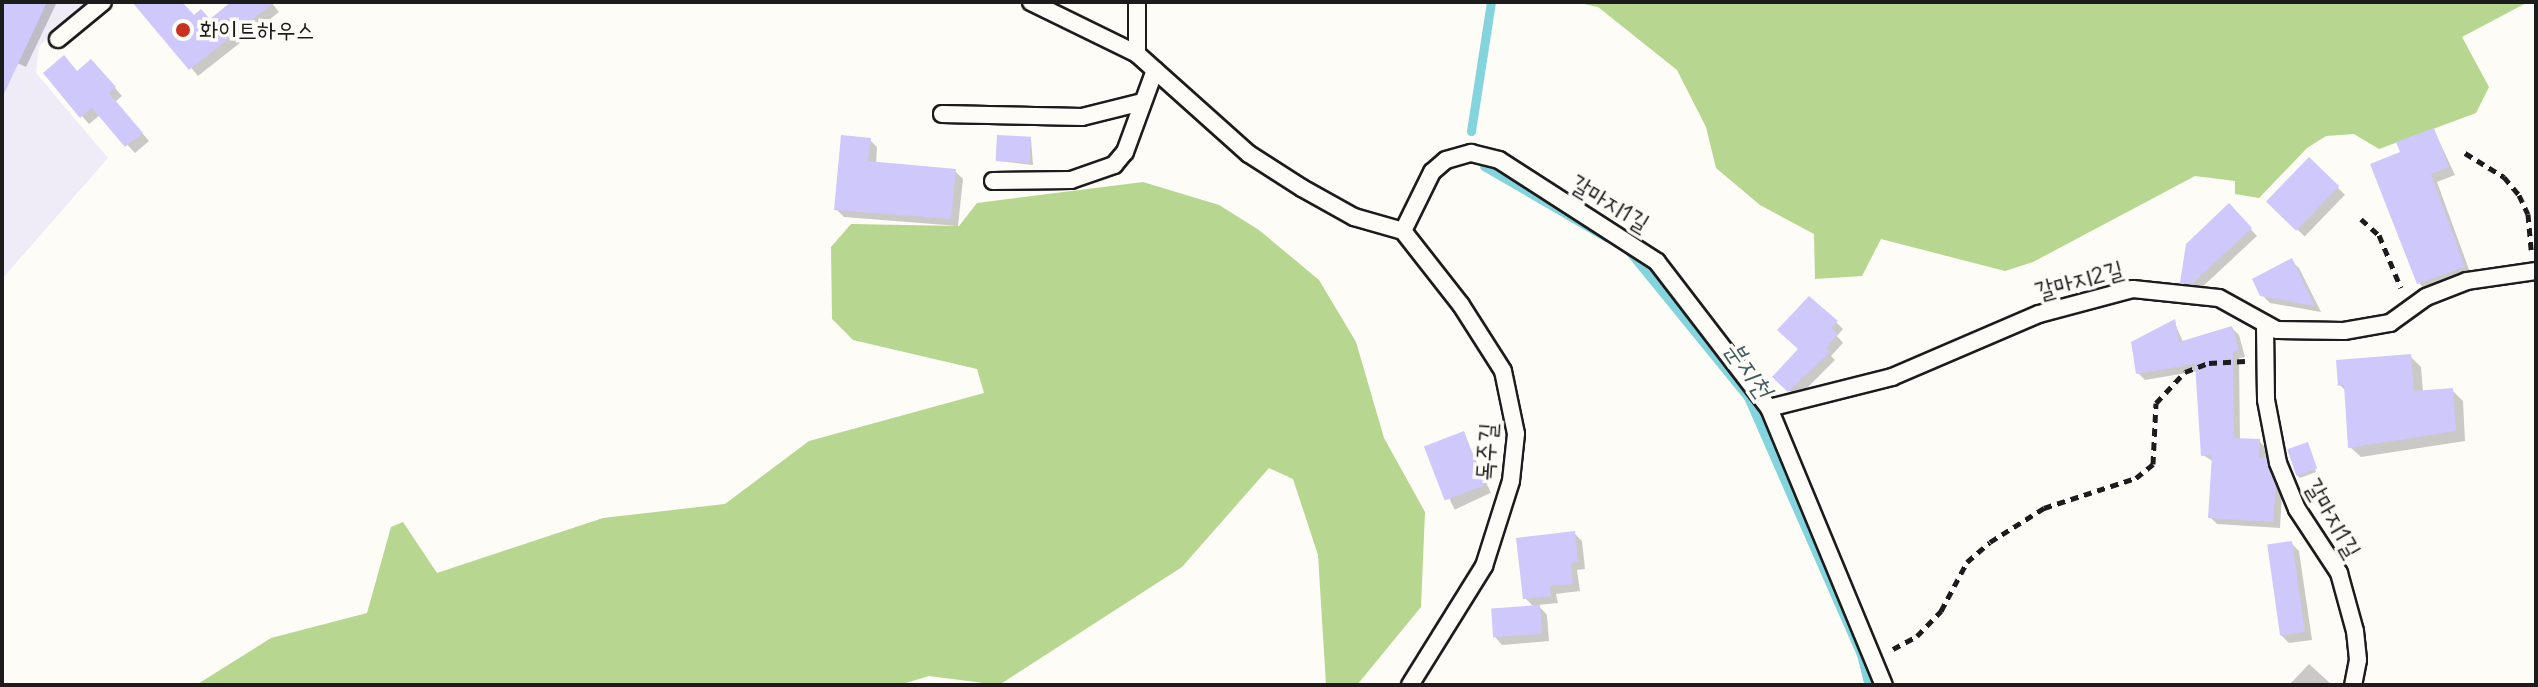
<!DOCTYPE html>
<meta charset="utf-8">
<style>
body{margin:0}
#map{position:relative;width:2538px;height:687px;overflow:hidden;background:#fdfcf7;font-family:Delius,"Poor Story",sans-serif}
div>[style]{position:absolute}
.built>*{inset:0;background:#efecf8}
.green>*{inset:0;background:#b7d68f}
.shadow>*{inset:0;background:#0003;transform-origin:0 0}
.stream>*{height:9px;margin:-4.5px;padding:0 4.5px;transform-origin:4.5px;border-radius:4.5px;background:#83d4dd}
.building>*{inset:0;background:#cec8fb;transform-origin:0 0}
.path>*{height:5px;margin-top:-2.5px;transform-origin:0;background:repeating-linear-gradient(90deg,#1c1c1c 0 8px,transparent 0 14px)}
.roads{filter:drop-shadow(2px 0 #1c1c1c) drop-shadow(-2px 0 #1c1c1c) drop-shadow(0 2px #1c1c1c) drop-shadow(0 -2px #1c1c1c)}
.service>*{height:16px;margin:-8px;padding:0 8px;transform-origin:8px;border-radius:8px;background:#fdfcf7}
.dots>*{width:22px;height:22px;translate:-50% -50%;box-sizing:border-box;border:4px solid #fdfcf7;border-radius:50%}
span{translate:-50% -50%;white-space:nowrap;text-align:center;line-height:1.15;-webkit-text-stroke:7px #fdfcf7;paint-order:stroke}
.poi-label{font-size:24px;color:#1c1c1c}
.left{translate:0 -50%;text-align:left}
.street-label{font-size:24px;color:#1c1c1c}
.water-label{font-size:26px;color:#405c60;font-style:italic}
.frame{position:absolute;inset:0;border:4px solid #1c1c1c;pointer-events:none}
</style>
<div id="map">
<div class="built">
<i style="clip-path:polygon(2px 2px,91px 2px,39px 46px,36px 73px,108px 158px,2px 279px)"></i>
</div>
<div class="green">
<i style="clip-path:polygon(1575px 2px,2528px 2px,2462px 37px,2489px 87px,2476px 113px,2379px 149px,2354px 134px,2326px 136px,2307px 148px,2259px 198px,2235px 194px,2235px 181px,2195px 176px,2033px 262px,2005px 271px,1881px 239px,1862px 276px,1815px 279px,1814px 234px,1760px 205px,1716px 168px,1706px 127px,1677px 70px,1598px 7px)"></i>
<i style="clip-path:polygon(1143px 182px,1219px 205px,1259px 230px,1319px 280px,1356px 342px,1384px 438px,1425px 512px,1421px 607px,1357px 685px,1326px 685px,1318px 555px,1293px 479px,1269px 468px,1182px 567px,999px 685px,929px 676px,899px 685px,196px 685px,271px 638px,367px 613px,391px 527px,403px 522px,437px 573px,603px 518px,725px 504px,809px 441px,984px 393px,977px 369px,853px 340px,832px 319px,831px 247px,851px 224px,959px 226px,977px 203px)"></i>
</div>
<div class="shadow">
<i style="clip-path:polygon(2px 2px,57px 2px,26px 67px,2px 56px)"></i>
<i style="clip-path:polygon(137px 2px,181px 2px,194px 17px,210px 21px,234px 2px,271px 2px,279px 12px,198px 76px)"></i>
<i style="clip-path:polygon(99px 69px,122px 96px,115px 102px,149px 141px,135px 153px,100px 115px,89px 124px,82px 116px,78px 73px)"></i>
<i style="clip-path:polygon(2434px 130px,2455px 175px,2437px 182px,2471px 275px,2426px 290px,2419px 283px,2402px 153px)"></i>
<i style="clip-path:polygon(1031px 139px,1033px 165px,998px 161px)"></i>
<i style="clip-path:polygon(870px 140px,877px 147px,876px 164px,955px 171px,963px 179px,958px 226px,844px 217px,836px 209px)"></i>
<i style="left:2309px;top:160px;width:50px;height:58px;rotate:44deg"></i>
<i style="clip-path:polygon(2229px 206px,2257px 236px,2199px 290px,2189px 289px,2182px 282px)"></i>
<i style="clip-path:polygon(2291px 261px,2299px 268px,2321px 312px,2270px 303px,2262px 295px)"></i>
<i style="clip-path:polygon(2174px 321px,2183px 342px,2232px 328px,2239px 335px,2245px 357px,2239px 358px,2240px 440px,2259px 441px,2266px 448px,2282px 495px,2280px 528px,2217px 524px,2210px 517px,2214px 462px,2203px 455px,2198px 371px,2145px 380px,2138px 373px)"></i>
<i style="clip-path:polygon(1836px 322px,1843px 329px,1837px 336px,1843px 343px,1831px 356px,1835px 360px,1797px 398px,1775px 377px)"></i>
<i style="clip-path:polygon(2410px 356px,2421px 367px,2423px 392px,2452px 390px,2463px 401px,2465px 441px,2361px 457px,2350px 447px,2347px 392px,2340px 385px)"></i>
<i style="left:1463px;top:433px;width:66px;height:40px;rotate:65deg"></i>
<i style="clip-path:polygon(2307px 446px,2316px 472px,2300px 478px,2297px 475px)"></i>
<i style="clip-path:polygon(1574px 533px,1582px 541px,1585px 569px,1577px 570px,1580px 591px,1556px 594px,1558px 603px,1538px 605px,1547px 615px,1549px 641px,1502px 645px,1495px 637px,1534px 607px,1525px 598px)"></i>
<i style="clip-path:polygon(2291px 543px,2299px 551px,2312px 640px,2289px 643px,2281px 635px)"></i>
<i style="clip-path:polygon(2309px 664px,2332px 685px,2289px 685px)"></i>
</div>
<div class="stream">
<i style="left:1471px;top:131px;width:131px;rotate:-81.2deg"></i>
<i style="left:1484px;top:166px;width:141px;rotate:30.2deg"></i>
<i style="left:1629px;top:251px;width:188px;rotate:50.8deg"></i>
<i style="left:1748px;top:397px;width:281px;rotate:66.3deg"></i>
<i style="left:1861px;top:654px;width:32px;rotate:76deg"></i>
</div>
<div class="building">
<i style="clip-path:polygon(2px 2px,47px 2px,2px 98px)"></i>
<i style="clip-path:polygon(132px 2px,182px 2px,194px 15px,201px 9px,210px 19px,231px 2px,275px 2px,189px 70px)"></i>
<i style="clip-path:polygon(64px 55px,77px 71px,91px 59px,116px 87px,109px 93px,143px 133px,125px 147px,92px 108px,80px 118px,43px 73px)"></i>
<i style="clip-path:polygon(2434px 128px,2449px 167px,2431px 174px,2465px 267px,2417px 284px,2370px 164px,2400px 152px,2396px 142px)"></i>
<i style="clip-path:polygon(841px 135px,871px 138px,868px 161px,956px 169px,951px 219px,834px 210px)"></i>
<i style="left:997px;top:135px;width:34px;height:26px;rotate:3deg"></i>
<i style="left:2309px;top:157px;width:42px;height:62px;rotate:44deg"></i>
<i style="clip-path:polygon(2229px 203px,2252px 228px,2192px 284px,2180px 283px,2186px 244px)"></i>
<i style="clip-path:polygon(2292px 258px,2315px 306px,2260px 296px,2252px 279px)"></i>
<i style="clip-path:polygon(1809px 296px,1838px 321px,1831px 328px,1838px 334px,1826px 348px,1830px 352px,1788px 392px,1772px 377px,1798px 349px,1777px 330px)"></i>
<i style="clip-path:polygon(2175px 319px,2179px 342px,2232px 326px,2239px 350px,2233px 352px,2234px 438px,2260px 439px,2259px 458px,2265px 456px,2276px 487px,2273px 522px,2208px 518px,2212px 455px,2201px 456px,2195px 364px,2136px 374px,2131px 342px)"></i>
<i style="clip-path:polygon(2411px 354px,2414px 391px,2453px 388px,2456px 431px,2348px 448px,2344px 385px,2338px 386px,2336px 360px)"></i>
<i style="left:1464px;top:431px;width:58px;height:43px;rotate:69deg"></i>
<i style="left:2308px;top:442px;width:28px;height:22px;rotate:71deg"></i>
<i style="clip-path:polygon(1575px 531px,1578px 562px,1571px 563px,1573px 584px,1550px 586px,1551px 596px,1523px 599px,1516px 538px)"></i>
<i style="left:2292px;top:541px;width:92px;height:25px;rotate:82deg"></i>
<i style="left:1540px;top:605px;width:29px;height:49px;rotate:86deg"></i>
</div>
<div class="path">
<i style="left:2465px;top:153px;width:46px;rotate:31.6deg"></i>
<i style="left:2504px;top:177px;width:23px;rotate:50deg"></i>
<i style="left:2519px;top:195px;width:21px;rotate:65deg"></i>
<i style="left:2528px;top:214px;width:36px;rotate:85deg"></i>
<i style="left:2361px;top:219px;width:24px;rotate:42deg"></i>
<i style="left:2379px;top:235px;width:57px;rotate:67.5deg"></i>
<i style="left:1893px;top:649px;width:27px;rotate:-28deg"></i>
<i style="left:1917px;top:636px;width:35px;rotate:-46deg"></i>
<i style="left:1941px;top:611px;width:55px;rotate:-62deg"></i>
<i style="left:1967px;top:562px;width:30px;rotate:-41deg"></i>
<i style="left:1990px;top:542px;width:64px;rotate:-32.2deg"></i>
<i style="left:2044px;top:508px;width:97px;rotate:-18.1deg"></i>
<i style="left:2136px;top:478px;width:22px;rotate:-39deg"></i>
<i style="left:2153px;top:464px;width:61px;rotate:-87.2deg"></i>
<i style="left:2156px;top:403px;width:42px;rotate:-46.9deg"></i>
<i style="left:2185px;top:372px;width:26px;rotate:-21deg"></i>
<i style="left:2209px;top:363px;width:36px;rotate:-3deg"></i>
</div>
<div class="roads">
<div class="service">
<i style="left:1031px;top:2px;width:118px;rotate:26.1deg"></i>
<i style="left:1137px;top:54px;width:150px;rotate:41.8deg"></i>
<i style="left:1249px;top:154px;width:63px;rotate:32.7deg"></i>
<i style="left:1302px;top:188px;width:60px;rotate:29.1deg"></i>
<i style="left:1354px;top:217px;width:51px;rotate:15.9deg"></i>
<i style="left:1137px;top:2px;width:52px;rotate:90deg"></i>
<i style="left:58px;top:39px;width:58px;rotate:-39.4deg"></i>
<i style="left:942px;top:114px;width:140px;rotate:1.2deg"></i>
<i style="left:1082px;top:117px;width:62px;rotate:-14deg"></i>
<i style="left:993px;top:181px;width:78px;rotate:-0.7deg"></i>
<i style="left:1071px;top:180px;width:46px;rotate:-19.2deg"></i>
<i style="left:1114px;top:165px;width:17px;rotate:-50deg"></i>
<i style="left:1125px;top:152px;width:87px;rotate:-69.9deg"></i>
<i style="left:1403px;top:231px;width:66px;rotate:-63.8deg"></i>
<i style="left:1432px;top:172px;width:18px;rotate:-41deg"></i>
<i style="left:1446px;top:160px;width:26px;rotate:-16deg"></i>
<i style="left:1471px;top:153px;width:29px;rotate:14deg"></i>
<i style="left:1499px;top:160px;width:188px;rotate:32.8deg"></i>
<i style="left:1657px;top:262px;width:184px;rotate:52.5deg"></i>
<i style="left:1769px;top:408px;width:300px;rotate:67.5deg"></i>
<i style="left:1403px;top:231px;width:94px;rotate:51.9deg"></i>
<i style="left:1461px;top:305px;width:78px;rotate:57.5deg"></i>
<i style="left:1503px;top:371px;width:64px;rotate:78.3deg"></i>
<i style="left:1516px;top:434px;width:47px;rotate:96.1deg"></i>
<i style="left:1511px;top:481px;width:89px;rotate:107.6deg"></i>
<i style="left:1484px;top:566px;width:140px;rotate:121.9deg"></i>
<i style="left:2265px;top:327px;width:73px;rotate:89.2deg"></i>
<i style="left:2266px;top:400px;width:64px;rotate:79.2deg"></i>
<i style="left:2278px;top:463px;width:50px;rotate:67.6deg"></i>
<i style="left:2297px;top:509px;width:77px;rotate:56.7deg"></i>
<i style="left:2339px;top:573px;width:60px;rotate:74.6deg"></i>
<i style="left:2355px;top:631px;width:29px;rotate:84deg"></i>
<i style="left:2358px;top:660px;width:25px;rotate:101deg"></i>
<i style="left:1769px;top:408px;width:127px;rotate:-14.1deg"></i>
<i style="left:1892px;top:377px;width:160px;rotate:-23.2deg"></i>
<i style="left:2039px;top:314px;width:97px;rotate:-14.9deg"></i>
<i style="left:2133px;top:289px;width:86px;rotate:6deg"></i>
<i style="left:2219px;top:298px;width:66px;rotate:28.9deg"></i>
<i style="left:2277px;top:330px;width:67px;rotate:0.9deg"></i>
<i style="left:2344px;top:331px;width:47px;rotate:-9.9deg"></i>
<i style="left:2390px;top:323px;width:44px;rotate:-35.8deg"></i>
<i style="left:2426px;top:297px;width:44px;rotate:-21.3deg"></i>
<i style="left:2467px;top:281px;width:70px;rotate:-8.2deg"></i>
</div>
</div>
<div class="dots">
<i style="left:183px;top:30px;background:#c8321e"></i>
</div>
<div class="poi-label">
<span class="left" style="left:199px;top:30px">화이트하우스</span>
</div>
<div class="street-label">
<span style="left:1610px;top:203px;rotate:31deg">갈마지1길</span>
<span style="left:2079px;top:280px;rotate:-15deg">갈마지2길</span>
<span style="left:1486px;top:452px;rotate:-86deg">독주길</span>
<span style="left:2333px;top:518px;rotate:60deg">갈마지1길</span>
</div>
<div class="water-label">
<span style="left:1749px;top:369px;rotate:55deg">분지천</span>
</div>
<div class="frame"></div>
</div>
